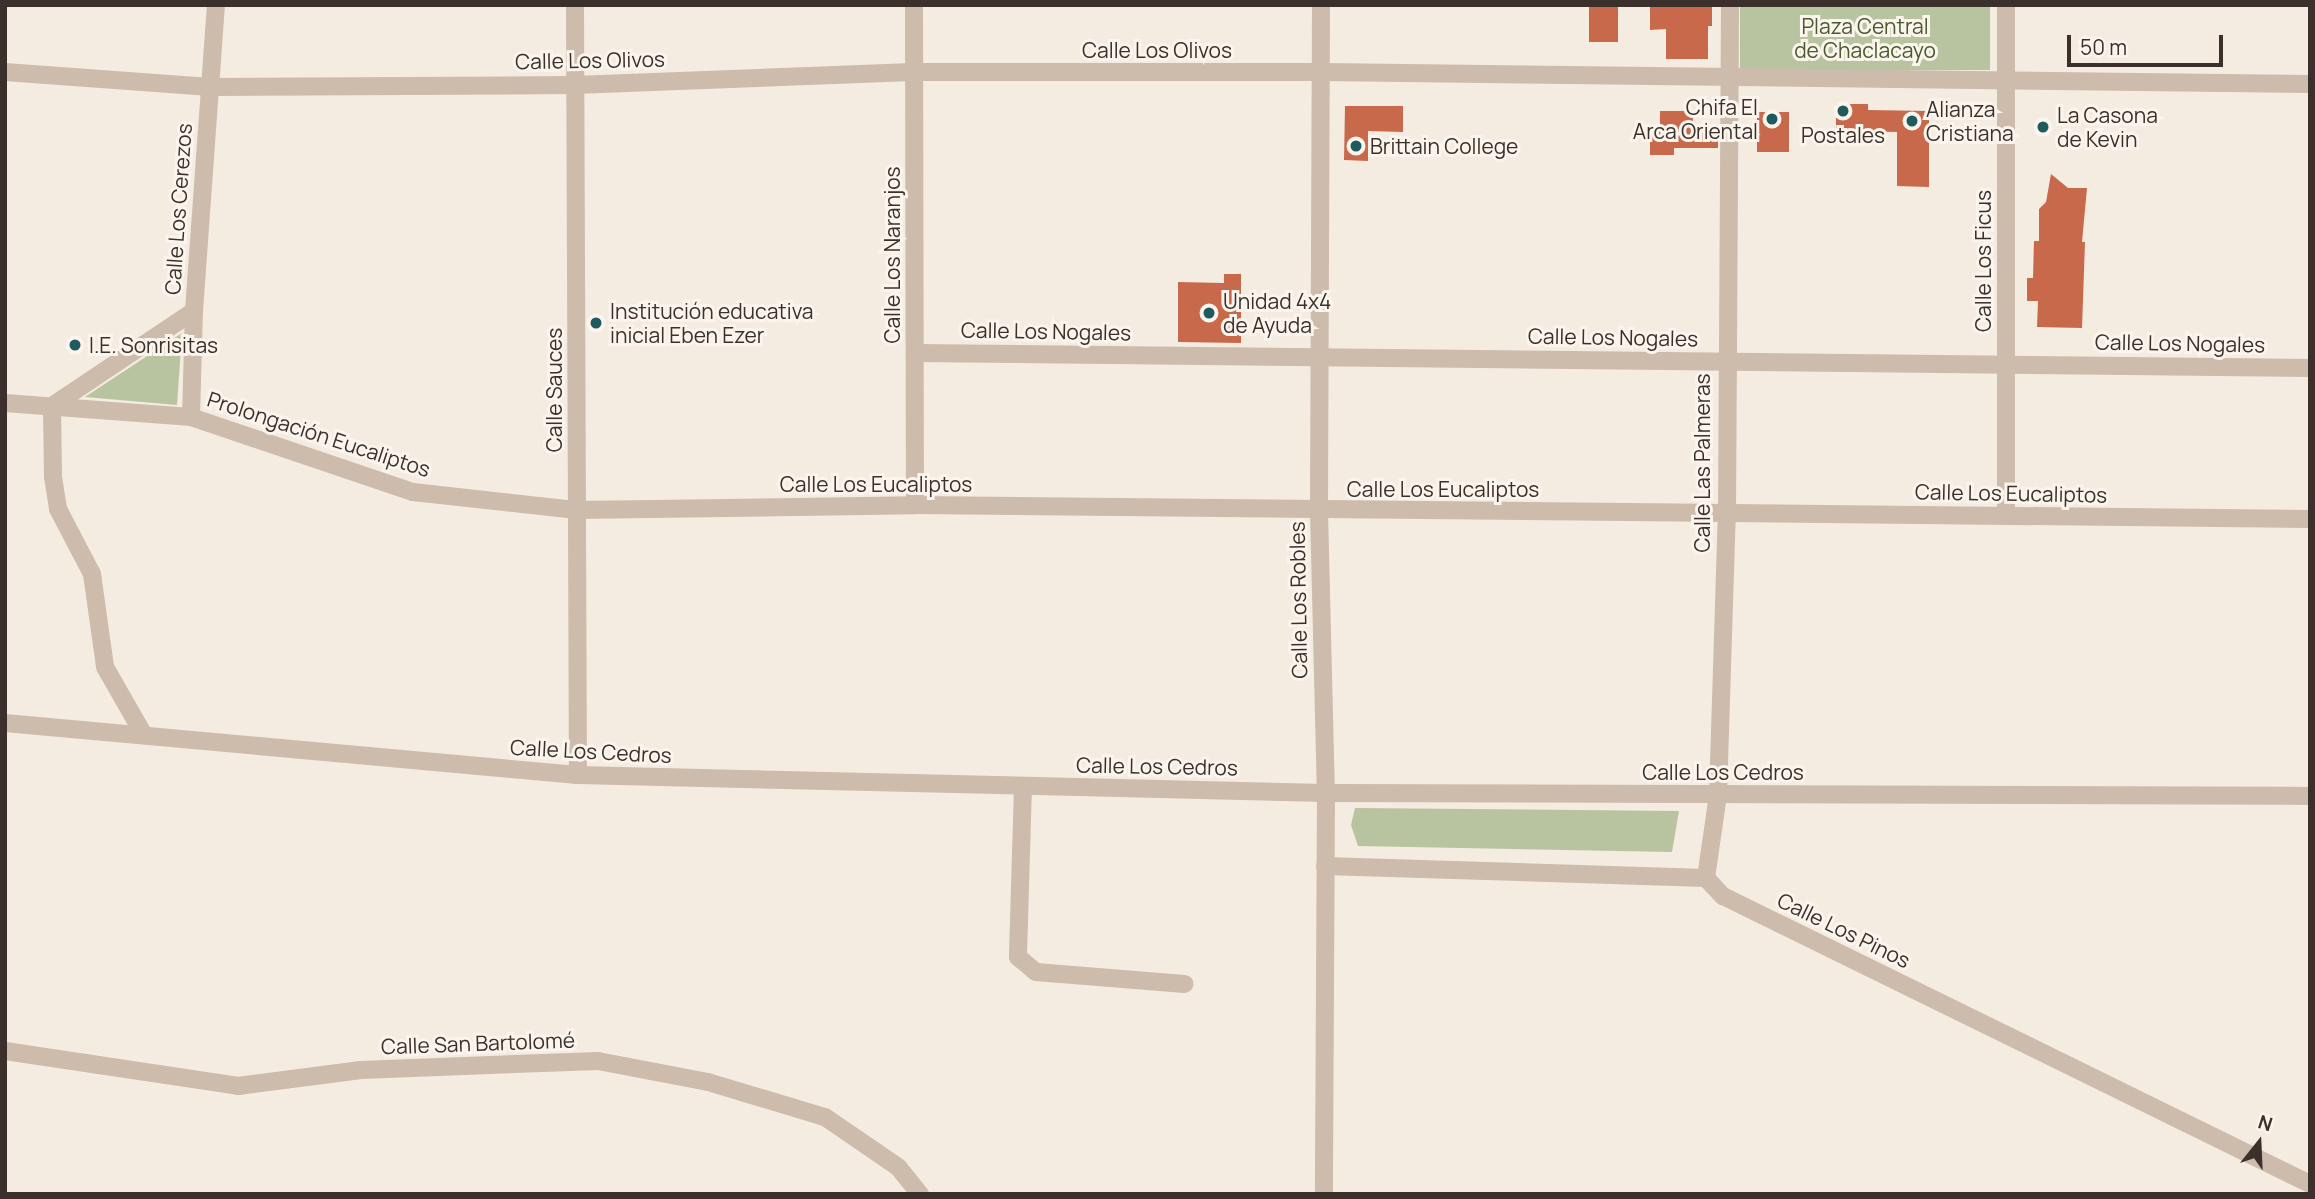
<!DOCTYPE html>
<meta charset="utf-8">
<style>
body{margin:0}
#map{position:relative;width:2315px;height:1199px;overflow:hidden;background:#f4ebe1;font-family:Manrope,sans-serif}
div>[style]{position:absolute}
.green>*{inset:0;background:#b8c4a0;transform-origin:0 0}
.building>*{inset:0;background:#c8694b;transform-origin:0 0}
.minor>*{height:18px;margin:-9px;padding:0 9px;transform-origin:9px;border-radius:9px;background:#cdbbac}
.dots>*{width:19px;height:19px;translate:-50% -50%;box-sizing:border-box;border:4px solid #fbf5ee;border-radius:50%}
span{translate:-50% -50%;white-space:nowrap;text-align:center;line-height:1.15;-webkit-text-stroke:6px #fbf5ee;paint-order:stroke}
.park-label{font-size:21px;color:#4a5a2e}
.street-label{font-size:21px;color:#3b302b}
.poi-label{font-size:21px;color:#3b302b}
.right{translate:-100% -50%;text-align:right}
.left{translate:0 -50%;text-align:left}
.frame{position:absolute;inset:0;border:7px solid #3b302b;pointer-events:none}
.north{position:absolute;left:2224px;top:1108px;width:70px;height:70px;-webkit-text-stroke:5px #fbf5ee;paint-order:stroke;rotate:18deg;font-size:19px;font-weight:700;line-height:28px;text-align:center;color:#3b302b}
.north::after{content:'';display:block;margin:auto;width:24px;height:32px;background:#3b302b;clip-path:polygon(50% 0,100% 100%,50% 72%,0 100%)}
.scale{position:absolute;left:2067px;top:35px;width:156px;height:32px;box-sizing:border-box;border:4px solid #3b302b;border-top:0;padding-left:9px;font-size:21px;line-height:24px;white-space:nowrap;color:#3b302b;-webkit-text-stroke:5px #fbf5ee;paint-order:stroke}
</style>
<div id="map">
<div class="green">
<i style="left:1740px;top:5px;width:250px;height:65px"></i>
<i style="clip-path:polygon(182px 333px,177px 405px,85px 397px)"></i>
<i style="clip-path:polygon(1355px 808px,1679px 811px,1672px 852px,1358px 846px,1351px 825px)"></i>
</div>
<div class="building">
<i style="left:1589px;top:5px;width:29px;height:37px"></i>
<i style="clip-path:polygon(1650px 5px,1712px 5px,1712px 26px,1708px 26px,1708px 59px,1666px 59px,1666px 29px,1650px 30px)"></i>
<i style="clip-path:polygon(1836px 104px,1868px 104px,1868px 110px,1929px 111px,1929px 187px,1897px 186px,1897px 132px,1852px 131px,1852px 143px,1836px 143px)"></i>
<i style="clip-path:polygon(1345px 106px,1403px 106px,1403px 132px,1368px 131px,1368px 161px,1344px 160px)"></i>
<i style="clip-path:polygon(1660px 111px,1693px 111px,1693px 132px,1718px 133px,1718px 148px,1674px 148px,1674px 155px,1650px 155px,1650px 131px,1660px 131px)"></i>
<i style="left:1757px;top:112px;width:32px;height:40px"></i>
<i style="clip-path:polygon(2051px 174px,2068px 188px,2087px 188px,2082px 242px,2085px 242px,2082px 328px,2037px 327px,2038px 301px,2027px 301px,2027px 278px,2033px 278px,2034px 241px,2039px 241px,2039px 209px,2046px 202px)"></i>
<i style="clip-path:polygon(1224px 274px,1241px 274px,1241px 343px,1178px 342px,1178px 282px,1224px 283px)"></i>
</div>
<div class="minor">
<i style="left:575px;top:5px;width:770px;rotate:89.78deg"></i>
<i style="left:914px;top:5px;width:500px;rotate:89.89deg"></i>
<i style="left:1321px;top:5px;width:506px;rotate:90.23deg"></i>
<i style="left:1319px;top:511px;width:282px;rotate:88.6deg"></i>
<i style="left:1326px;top:793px;width:401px;rotate:90.3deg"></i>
<i style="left:2006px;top:5px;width:511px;rotate:90deg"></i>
<i style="left:5px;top:72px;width:206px;rotate:4.2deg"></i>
<i style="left:210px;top:87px;width:365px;rotate:-0.3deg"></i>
<i style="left:575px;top:85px;width:338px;rotate:-2.2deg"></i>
<i style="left:913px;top:72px;width:408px"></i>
<i style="left:1321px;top:72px;width:989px;rotate:0.7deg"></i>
<i style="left:915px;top:353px;width:1395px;rotate:0.62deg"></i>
<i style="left:5px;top:403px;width:187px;rotate:4.3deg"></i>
<i style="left:191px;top:417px;width:234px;rotate:18.7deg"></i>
<i style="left:413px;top:492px;width:165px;rotate:6.3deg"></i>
<i style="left:577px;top:510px;width:338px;rotate:-0.8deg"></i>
<i style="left:915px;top:505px;width:1395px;rotate:0.57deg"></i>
<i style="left:52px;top:406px;width:71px;rotate:89.2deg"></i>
<i style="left:53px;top:477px;width:32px;rotate:81deg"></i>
<i style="left:58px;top:509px;width:73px;rotate:62.4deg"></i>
<i style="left:92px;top:574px;width:94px;rotate:82deg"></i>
<i style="left:105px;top:667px;width:78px;rotate:60.2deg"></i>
<i style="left:52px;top:406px;width:171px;rotate:-33.8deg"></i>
<i style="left:191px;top:417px;width:106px;rotate:-88.4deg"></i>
<i style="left:194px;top:311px;width:307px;rotate:-85.9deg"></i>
<i style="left:5px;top:723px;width:575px;rotate:5.19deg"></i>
<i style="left:578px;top:775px;width:748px;rotate:1.38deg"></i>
<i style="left:1326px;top:793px;width:984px;rotate:0.17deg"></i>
<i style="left:1023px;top:786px;width:171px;rotate:91.7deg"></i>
<i style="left:1018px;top:957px;width:23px;rotate:40deg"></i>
<i style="left:1036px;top:972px;width:149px;rotate:4.6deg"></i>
<i style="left:1325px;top:866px;width:381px;rotate:1.8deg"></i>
<i style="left:1706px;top:878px;width:25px;rotate:47deg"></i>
<i style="left:1723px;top:896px;width:654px;rotate:26.13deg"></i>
<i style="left:1706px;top:878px;width:84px;rotate:-81.8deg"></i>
<i style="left:1718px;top:795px;width:281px;rotate:-88.2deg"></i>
<i style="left:1727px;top:514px;width:509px;rotate:-89.66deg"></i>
<i style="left:5px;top:1051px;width:236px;rotate:8.5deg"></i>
<i style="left:238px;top:1086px;width:124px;rotate:-7.4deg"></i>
<i style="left:361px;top:1070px;width:237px;rotate:-2.2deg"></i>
<i style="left:598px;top:1061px;width:112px;rotate:10.8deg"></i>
<i style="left:708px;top:1082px;width:122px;rotate:16.7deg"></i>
<i style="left:825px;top:1117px;width:88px;rotate:34.4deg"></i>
<i style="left:898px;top:1167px;width:35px;rotate:51deg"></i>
</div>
<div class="dots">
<i style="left:1843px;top:111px;background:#1f5a5e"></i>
<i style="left:1772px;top:119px;background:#1f5a5e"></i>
<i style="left:1912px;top:121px;background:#1f5a5e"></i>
<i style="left:2043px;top:127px;background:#1f5a5e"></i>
<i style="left:1356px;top:146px;background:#1f5a5e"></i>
<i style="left:1209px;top:313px;background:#1f5a5e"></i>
<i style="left:596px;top:323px;background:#1f5a5e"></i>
<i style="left:75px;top:345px;background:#1f5a5e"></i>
</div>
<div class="park-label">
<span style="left:1865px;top:38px">Plaza Central<br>de Chaclacayo</span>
</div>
<div class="street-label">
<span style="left:1157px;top:50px">Calle Los Olivos</span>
<span style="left:590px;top:60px;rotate:-1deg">Calle Los Olivos</span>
<span style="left:178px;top:209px;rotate:-86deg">Calle Los Cerezos</span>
<span style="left:892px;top:255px;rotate:-90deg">Calle Los Naranjos</span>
<span style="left:1983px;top:261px;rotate:-90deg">Calle Los Ficus</span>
<span style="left:1046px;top:331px;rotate:1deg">Calle Los Nogales</span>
<span style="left:1613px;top:337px;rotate:1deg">Calle Los Nogales</span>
<span style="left:2180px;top:343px;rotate:1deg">Calle Los Nogales</span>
<span style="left:554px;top:390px;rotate:-90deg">Calle Sauces</span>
<span style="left:319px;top:434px;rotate:18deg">Prolongación Eucaliptos</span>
<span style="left:1702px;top:463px;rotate:-90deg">Calle Las Palmeras</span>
<span style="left:876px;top:484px">Calle Los Eucaliptos</span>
<span style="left:1443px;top:489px">Calle Los Eucaliptos</span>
<span style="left:2011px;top:493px;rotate:1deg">Calle Los Eucaliptos</span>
<span style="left:1298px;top:600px;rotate:-91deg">Calle Los Robles</span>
<span style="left:591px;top:751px;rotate:3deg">Calle Los Cedros</span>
<span style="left:1157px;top:766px;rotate:1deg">Calle Los Cedros</span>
<span style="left:1723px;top:772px">Calle Los Cedros</span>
<span style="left:1844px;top:930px;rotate:26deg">Calle Los Pinos</span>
<span style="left:478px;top:1043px;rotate:-2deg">Calle San Bartolomé</span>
</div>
<div class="poi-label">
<span class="right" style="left:1758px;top:119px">Chifa El<br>Arca Oriental</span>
<span class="left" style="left:1926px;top:121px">Alianza<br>Cristiana</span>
<span class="left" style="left:2057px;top:127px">La Casona<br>de Kevin</span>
<span style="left:1843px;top:135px">Postales</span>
<span class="left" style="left:1370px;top:146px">Brittain College</span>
<span class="left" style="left:1223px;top:313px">Unidad 4x4<br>de Ayuda</span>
<span class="left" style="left:610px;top:323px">Institución educativa<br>inicial Eben Ezer</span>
<span class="left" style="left:89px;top:345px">I.E. Sonrisitas</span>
</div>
<div class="frame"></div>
<div class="north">N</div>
<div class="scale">50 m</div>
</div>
